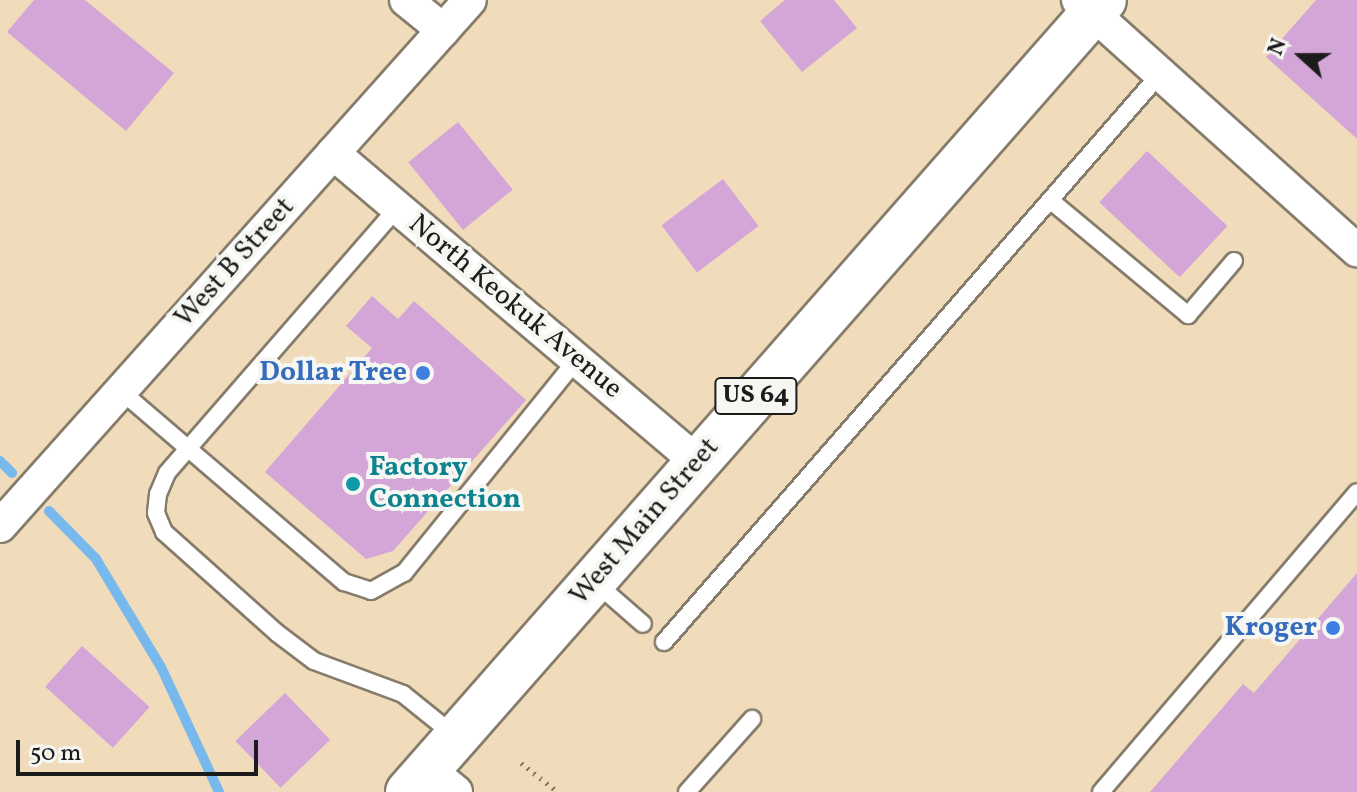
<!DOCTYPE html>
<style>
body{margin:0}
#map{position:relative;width:1357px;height:792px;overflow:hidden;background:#f0dbba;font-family:Vollkorn,serif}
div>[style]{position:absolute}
.stream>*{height:10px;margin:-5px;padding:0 5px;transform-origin:5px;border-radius:5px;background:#78b9ed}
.building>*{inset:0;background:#d4a6d8;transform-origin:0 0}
.path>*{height:5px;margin-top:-2.5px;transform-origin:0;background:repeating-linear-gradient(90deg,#867c6b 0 2px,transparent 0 8px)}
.roads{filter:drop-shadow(2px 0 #867c6b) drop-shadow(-2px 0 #867c6b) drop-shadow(0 2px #867c6b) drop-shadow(0 -2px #867c6b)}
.service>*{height:16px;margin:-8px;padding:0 8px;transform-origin:8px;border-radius:8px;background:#fff}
.minor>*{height:32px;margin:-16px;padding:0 16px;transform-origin:16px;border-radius:16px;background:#fff}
.primary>*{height:44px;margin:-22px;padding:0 22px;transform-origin:22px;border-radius:22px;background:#fff}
.dots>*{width:22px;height:22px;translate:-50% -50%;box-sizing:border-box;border:4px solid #f6f6f2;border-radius:50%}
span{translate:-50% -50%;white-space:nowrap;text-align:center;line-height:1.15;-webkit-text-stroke:8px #f6f6f2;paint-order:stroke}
.shield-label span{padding:2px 6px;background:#f6f6f2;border:2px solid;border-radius:6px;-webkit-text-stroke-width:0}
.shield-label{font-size:26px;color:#1c1c1c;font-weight:700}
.street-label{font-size:28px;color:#1c1c1c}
.shop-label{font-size:28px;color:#366cbe;font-weight:700}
.right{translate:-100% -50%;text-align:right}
.culture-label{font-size:28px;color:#0d838f;font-weight:700}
.left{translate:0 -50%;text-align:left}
.north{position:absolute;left:1261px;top:16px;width:80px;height:80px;-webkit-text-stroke:6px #f6f6f2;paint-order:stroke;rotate:291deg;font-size:22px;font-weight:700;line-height:32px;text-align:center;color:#1c1c1c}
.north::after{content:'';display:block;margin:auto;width:28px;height:36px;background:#1c1c1c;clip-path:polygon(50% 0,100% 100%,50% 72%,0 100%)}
.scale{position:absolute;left:16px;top:740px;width:242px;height:36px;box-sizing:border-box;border:4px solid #1c1c1c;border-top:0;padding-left:10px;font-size:24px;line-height:28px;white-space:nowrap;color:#1c1c1c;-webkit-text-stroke:6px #f6f6f2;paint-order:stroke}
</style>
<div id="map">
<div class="stream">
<i style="left:0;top:461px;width:17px;rotate:45deg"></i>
<i style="left:49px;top:511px;width:67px;rotate:45.6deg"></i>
<i style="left:96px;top:559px;width:126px;rotate:59deg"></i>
<i style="left:161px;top:667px;width:138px;rotate:65.1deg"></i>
</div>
<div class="building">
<i style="clip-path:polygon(34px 0,85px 0,174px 73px,126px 131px,7px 32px)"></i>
<i style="clip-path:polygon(785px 0,834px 0,857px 28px,802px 72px,760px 21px)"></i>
<i style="clip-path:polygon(1316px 0,1357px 0,1357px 139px,1266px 57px)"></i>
<i style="left:458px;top:122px;width:87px;height:64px;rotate:51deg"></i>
<i style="left:1147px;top:151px;width:110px;height:70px;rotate:43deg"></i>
<i style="left:723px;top:179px;width:59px;height:77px;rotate:53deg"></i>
<i style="clip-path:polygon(372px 296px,398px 319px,414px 301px,526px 400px,393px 551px,366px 559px,265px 472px,372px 348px,346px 326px)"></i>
<i style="clip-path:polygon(1357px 573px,1357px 792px,1150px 792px,1243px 684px,1254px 693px)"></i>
<i style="left:82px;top:646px;width:91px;height:55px;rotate:42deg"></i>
<i style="left:285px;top:693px;width:65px;height:69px;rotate:46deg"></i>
</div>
<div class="path">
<i style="left:521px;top:763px;width:47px;rotate:38.1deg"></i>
</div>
<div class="roads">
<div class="service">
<i style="left:1050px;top:200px;width:180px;rotate:39.8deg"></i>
<i style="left:1188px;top:315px;width:71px;rotate:-49.6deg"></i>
<i style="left:398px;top:207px;width:352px;rotate:131deg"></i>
<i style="left:167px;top:473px;width:23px;rotate:113deg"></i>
<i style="left:158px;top:494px;width:19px;rotate:96deg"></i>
<i style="left:156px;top:513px;width:21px;rotate:67deg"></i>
<i style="left:164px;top:532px;width:152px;rotate:41.8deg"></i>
<i style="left:277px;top:633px;width:46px;rotate:37.1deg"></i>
<i style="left:314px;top:661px;width:95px;rotate:20.3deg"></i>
<i style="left:403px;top:694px;width:67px;rotate:38.9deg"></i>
<i style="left:121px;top:391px;width:294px;rotate:40.6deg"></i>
<i style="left:344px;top:582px;width:28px;rotate:18deg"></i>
<i style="left:371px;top:591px;width:38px;rotate:-29deg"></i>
<i style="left:404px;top:573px;width:275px;rotate:-51deg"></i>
<i style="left:596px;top:583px;width:62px;rotate:41.1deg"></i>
<i style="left:664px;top:642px;width:754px;rotate:-48.87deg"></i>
<i style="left:687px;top:792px;width:98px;rotate:-48.3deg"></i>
<i style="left:1101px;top:792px;width:394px;rotate:-49.5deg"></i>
</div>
<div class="minor">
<i style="left:406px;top:0;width:48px;rotate:39deg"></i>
<i style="left:1078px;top:0;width:375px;rotate:41.9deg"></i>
<i style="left:333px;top:153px;width:477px;rotate:40.3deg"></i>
<i style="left:0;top:526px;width:705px;rotate:-48.22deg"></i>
<i style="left:428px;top:769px;width:36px;rotate:39deg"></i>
</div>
<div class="primary">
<i style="left:408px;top:792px;width:1054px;rotate:-48.69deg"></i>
</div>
</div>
<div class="dots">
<i style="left:423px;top:373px;background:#3f7fe0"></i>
<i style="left:353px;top:484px;background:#0f9aa8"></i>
<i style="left:1333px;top:628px;background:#3f7fe0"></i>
</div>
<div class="shield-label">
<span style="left:756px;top:396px">US 64</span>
</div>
<div class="street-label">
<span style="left:235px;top:263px;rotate:-48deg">West B Street</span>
<span style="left:515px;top:307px;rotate:40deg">North Keokuk Avenue</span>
<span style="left:645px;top:522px;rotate:-49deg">West Main Street</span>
</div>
<div class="shop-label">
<span class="right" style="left:407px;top:373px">Dollar Tree</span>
<span class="right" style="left:1317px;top:628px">Kroger</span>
</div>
<div class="culture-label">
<span class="left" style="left:369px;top:484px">Factory<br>Connection</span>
</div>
<div class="north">N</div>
<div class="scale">50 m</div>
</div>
